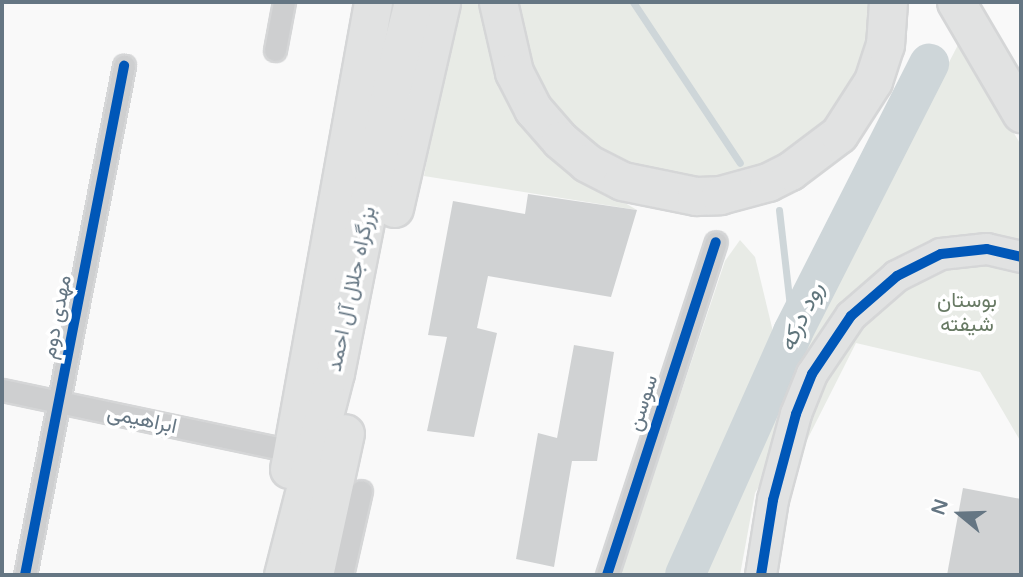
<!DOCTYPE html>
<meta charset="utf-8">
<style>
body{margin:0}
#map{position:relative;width:1023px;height:577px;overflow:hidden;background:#f9f9f9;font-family:"Varela Round",Vazirmatn,sans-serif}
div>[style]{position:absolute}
.green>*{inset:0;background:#e8ebe6}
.stream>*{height:7px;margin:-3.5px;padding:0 3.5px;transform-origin:3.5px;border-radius:3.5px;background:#ced6d9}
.river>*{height:40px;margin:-20px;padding:0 20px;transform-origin:20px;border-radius:20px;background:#ced6d9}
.building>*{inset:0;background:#d0d2d3}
.roads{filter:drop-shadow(2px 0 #d5d6d7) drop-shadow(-2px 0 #d5d6d7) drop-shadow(0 2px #d5d6d7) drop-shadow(0 -2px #d5d6d7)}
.street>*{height:21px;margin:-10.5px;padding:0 10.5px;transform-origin:10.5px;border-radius:10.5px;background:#cecfd0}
.secondary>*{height:30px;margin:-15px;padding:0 15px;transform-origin:15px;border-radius:15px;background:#e1e2e2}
.highway>*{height:37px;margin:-18.5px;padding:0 18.5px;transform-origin:18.5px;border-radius:18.5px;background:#e1e2e2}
.cycleway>*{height:10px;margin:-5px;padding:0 5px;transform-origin:5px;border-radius:5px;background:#0057b8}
span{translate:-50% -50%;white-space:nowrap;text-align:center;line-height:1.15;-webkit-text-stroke:7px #fff;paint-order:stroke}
.street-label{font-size:21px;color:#657683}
.park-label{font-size:21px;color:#687a64}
.water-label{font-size:23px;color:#60757c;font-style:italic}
.frame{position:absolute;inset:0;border:4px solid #657683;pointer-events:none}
.north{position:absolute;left:925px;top:479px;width:70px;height:70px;-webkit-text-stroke:5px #fff;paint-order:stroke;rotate:289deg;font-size:19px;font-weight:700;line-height:28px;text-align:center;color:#657683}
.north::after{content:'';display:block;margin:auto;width:24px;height:32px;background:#657683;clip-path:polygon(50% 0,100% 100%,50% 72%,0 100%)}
</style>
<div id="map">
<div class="green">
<i style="clip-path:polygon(454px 2px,481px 2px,499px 74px,608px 193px,637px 210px,424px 176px)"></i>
<i style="clip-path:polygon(507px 2px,877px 2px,856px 89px,803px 149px,705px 186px,618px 169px,545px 110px)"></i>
<i style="clip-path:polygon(960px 41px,1021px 145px,1021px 251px,883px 278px,755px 493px,740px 575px,698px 575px,791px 368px)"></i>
<i style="clip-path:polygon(740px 240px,755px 257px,775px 340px,671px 575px,620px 575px,725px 261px)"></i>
<i style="clip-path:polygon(963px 257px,1021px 268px,1021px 442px,980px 372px,856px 343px,804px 446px,795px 442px,818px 379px,876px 302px)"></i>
</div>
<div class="stream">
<i style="left:633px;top:2px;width:193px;rotate:56.4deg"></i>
<i style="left:779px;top:210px;width:123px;rotate:83.5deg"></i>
</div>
<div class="river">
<i style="left:685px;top:575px;width:266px;rotate:-66deg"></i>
<i style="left:793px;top:332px;width:301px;rotate:-63.1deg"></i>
</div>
<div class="building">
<i style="clip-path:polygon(528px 194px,637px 210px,611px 297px,488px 276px,477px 328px,497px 333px,474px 437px,427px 431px,447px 337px,428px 335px,453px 201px,525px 214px)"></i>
<i style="clip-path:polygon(574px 345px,614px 352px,597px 461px,572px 461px,554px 567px,516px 559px,538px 433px,557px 438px)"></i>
<i style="clip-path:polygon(963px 488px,1021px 499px,1021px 575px,947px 575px)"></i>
</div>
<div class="roads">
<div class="street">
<i style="left:275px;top:50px;width:49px;rotate:-79.4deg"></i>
<i style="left:2px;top:390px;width:286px;rotate:11.9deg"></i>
<i style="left:25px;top:575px;width:519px;rotate:-78.99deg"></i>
<i style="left:342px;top:575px;width:86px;rotate:-77.3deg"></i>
<i style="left:607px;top:575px;width:350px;rotate:-71.9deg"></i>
</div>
<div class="secondary">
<i style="left:761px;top:575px;width:76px;rotate:-80.9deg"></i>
<i style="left:773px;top:500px;width:89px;rotate:-75deg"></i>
<i style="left:796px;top:414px;width:43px;rotate:-68.2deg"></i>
<i style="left:812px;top:374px;width:70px;rotate:-56.1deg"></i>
<i style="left:851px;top:316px;width:61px;rotate:-41deg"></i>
<i style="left:897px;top:276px;width:49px;rotate:-26.6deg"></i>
<i style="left:941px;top:254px;width:46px;rotate:-6.2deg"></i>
<i style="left:987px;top:249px;width:35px;rotate:13deg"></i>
</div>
<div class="highway">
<i style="left:498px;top:2px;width:72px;rotate:77.1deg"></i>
<i style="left:514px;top:72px;width:42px;rotate:62.8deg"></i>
<i style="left:533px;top:109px;width:41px;rotate:48.9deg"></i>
<i style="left:560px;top:140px;width:35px;rotate:40deg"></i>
<i style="left:587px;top:163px;width:39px;rotate:27deg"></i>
<i style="left:622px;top:181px;width:76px;rotate:11.5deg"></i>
<i style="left:696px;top:196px;width:24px;rotate:-2deg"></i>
<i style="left:720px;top:195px;width:50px;rotate:-15.2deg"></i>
<i style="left:768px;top:182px;width:25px;rotate:-27deg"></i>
<i style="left:790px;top:171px;width:61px;rotate:-37.1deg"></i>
<i style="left:839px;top:134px;width:63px;rotate:-57.3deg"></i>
<i style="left:873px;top:81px;width:38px;rotate:-72deg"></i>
<i style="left:885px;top:45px;width:43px;rotate:-86deg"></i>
<i style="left:956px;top:2px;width:129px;rotate:59.6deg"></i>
<i style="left:394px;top:208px;width:211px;rotate:-77.1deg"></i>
<i style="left:289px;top:469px;width:474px;rotate:-79.8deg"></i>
<i style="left:283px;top:575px;width:209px;rotate:-75.6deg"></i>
<i style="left:335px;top:373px;width:289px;rotate:-78.8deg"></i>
<i style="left:391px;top:89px;width:90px;rotate:-75.8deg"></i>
<i style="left:314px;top:575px;width:145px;rotate:-77.7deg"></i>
</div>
</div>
<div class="cycleway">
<i style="left:25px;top:575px;width:519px;rotate:-78.99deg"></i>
<i style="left:607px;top:575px;width:350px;rotate:-71.9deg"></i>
<i style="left:761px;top:575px;width:76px;rotate:-80.9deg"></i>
<i style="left:773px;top:500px;width:89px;rotate:-75deg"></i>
<i style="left:796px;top:414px;width:43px;rotate:-68.2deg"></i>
<i style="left:812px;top:374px;width:70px;rotate:-56.1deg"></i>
<i style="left:851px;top:316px;width:61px;rotate:-41deg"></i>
<i style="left:897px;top:276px;width:49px;rotate:-26.6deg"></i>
<i style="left:941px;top:254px;width:46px;rotate:-6.2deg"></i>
<i style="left:987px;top:249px;width:35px;rotate:13deg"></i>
</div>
<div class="street-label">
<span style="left:352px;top:289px;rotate:-78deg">بزرگراه جلال آل احمد</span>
<span style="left:57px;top:317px;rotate:-79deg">مهدی دوم</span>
<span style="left:643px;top:403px;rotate:-72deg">سوسن</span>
<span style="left:142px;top:420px;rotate:12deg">ابراهیمی</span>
</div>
<div class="park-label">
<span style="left:967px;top:313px">بوستان<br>شیفته</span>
</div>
<div class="water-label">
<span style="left:802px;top:317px;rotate:-64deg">رود درکه</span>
</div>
<div class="frame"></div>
<div class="north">N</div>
</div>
